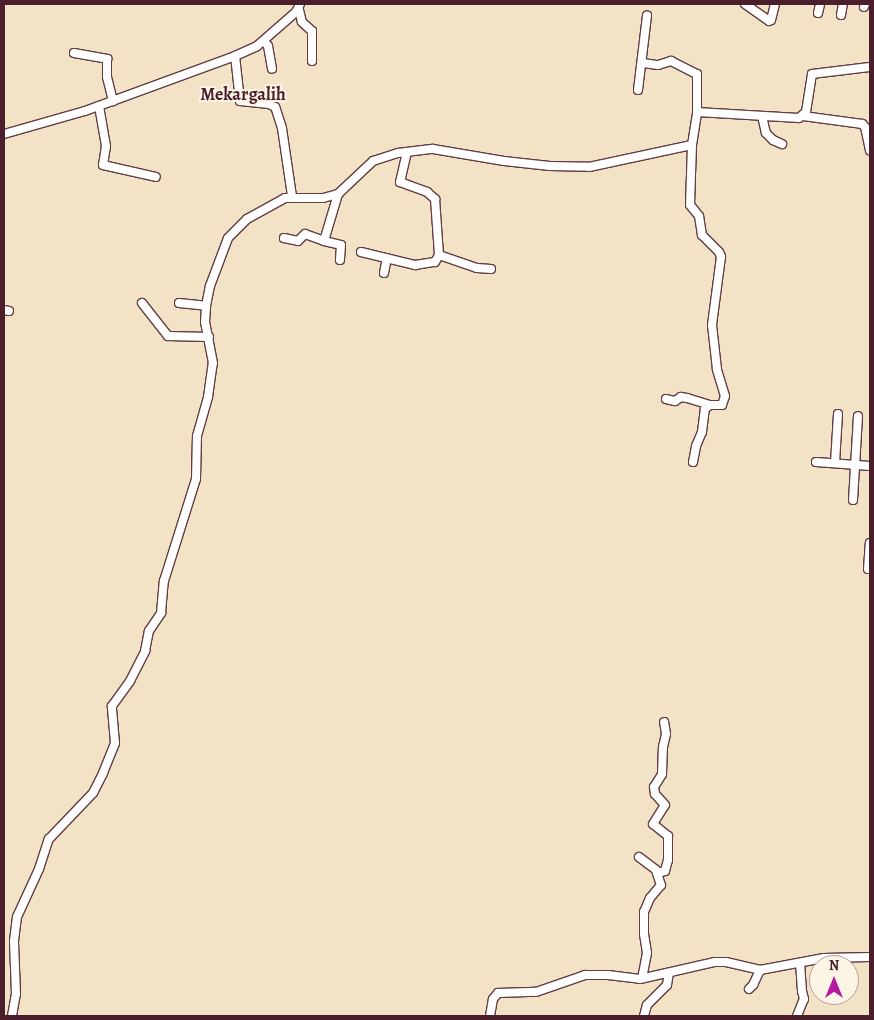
<!DOCTYPE html>
<style>
body{margin:0}
#map{position:relative;width:874px;height:1020px;overflow:hidden;background:#f2e3c6;font-family:Alegreya,serif}
div>[style]{position:absolute}
.roads{filter:drop-shadow(1px 0 #633c42) drop-shadow(-1px 0 #633c42) drop-shadow(0 1px #633c42) drop-shadow(0 -1px #633c42)}
.minor>*{height:8px;margin:-4px;padding:0 4px;transform-origin:4px;border-radius:4px;background:#fff}
span{translate:-50% -50%;white-space:nowrap;text-align:center;line-height:1.15;-webkit-text-stroke:4px #fcf5e5;paint-order:stroke}
.quarter-label{font-size:18px;color:#4a1f2b;font-weight:700}
.frame{position:absolute;inset:0;border:5px solid #4a1f2b;pointer-events:none}
.north{position:absolute;left:809px;top:955px;width:50px;height:50px;box-sizing:border-box;background:#fcf5e5;border:1px solid #b59f9b;border-radius:50%;rotate:0deg;font-size:14px;font-weight:700;line-height:20px;text-align:center;color:#4a1f2b}
.north::after{content:'';display:block;margin:auto;width:18px;height:22px;background:#b5179e;clip-path:polygon(50% 0,100% 100%,50% 72%,0 100%)}
</style>
<div id="map">
<div class="roads">
<div class="minor">
<i style="left:745px;top:4px;width:29px;rotate:35deg"></i>
<i style="left:769px;top:21px;width:2px;rotate:-27deg"></i>
<i style="left:771px;top:20px;width:16px;rotate:-76deg"></i>
<i style="left:864px;top:7px;width:3px;rotate:-72deg"></i>
<i style="left:299px;top:10px;width:12px;rotate:76deg"></i>
<i style="left:302px;top:22px;width:13px;rotate:42deg"></i>
<i style="left:312px;top:31px;width:30px;rotate:90deg"></i>
<i style="left:818px;top:13px;width:9px;rotate:-77deg"></i>
<i style="left:841px;top:15px;width:11px;rotate:-80deg"></i>
<i style="left:264px;top:41px;width:6px;rotate:51deg"></i>
<i style="left:268px;top:46px;width:23px;rotate:80deg"></i>
<i style="left:74px;top:53px;width:34px;rotate:10deg"></i>
<i style="left:107px;top:59px;width:18px;rotate:90deg"></i>
<i style="left:107px;top:77px;width:25px;rotate:76deg"></i>
<i style="left:643px;top:63px;width:15px;rotate:8deg"></i>
<i style="left:658px;top:65px;width:14px;rotate:-17deg"></i>
<i style="left:671px;top:61px;width:29px;rotate:27deg"></i>
<i style="left:697px;top:74px;width:38px;rotate:90deg"></i>
<i style="left:638px;top:90px;width:75px;rotate:-83.1deg"></i>
<i style="left:99px;top:106px;width:41px;rotate:80.1deg"></i>
<i style="left:106px;top:146px;width:19px;rotate:99deg"></i>
<i style="left:103px;top:165px;width:54px;rotate:12.8deg"></i>
<i style="left:762px;top:116px;width:17px;rotate:77deg"></i>
<i style="left:766px;top:133px;width:10px;rotate:45deg"></i>
<i style="left:773px;top:140px;width:10px;rotate:24deg"></i>
<i style="left:803px;top:116px;width:60px;rotate:7.7deg"></i>
<i style="left:862px;top:124px;width:4px;rotate:45deg"></i>
<i style="left:865px;top:127px;width:24px;rotate:78deg"></i>
<i style="left:4px;top:134px;width:84px;rotate:-15.9deg"></i>
<i style="left:85px;top:111px;width:160px;rotate:-20.1deg"></i>
<i style="left:407px;top:152px;width:31px;rotate:103deg"></i>
<i style="left:400px;top:182px;width:29px;rotate:20deg"></i>
<i style="left:427px;top:192px;width:11px;rotate:41deg"></i>
<i style="left:435px;top:199px;width:56px;rotate:85.9deg"></i>
<i style="left:439px;top:255px;width:40px;rotate:18.9deg"></i>
<i style="left:477px;top:268px;width:14px;rotate:4deg"></i>
<i style="left:292px;top:196px;width:69px;rotate:-98.4deg"></i>
<i style="left:282px;top:128px;width:22px;rotate:-108deg"></i>
<i style="left:275px;top:107px;width:7px;rotate:-153deg"></i>
<i style="left:269px;top:104px;width:29px;rotate:-174deg"></i>
<i style="left:240px;top:101px;width:45px;rotate:-96.3deg"></i>
<i style="left:235px;top:56px;width:24px;rotate:-24deg"></i>
<i style="left:257px;top:46px;width:52px;rotate:-41.1deg"></i>
<i style="left:296px;top:12px;width:9px;rotate:-63deg"></i>
<i style="left:284px;top:238px;width:14px;rotate:12deg"></i>
<i style="left:298px;top:241px;width:10px;rotate:-45deg"></i>
<i style="left:305px;top:234px;width:20px;rotate:20deg"></i>
<i style="left:324px;top:241px;width:49px;rotate:-73.4deg"></i>
<i style="left:324px;top:241px;width:17px;rotate:13deg"></i>
<i style="left:341px;top:245px;width:15px;rotate:94deg"></i>
<i style="left:361px;top:252px;width:56px;rotate:13.5deg"></i>
<i style="left:415px;top:265px;width:20px;rotate:-9deg"></i>
<i style="left:435px;top:262px;width:8px;rotate:-60deg"></i>
<i style="left:384px;top:273px;width:15px;rotate:-79deg"></i>
<i style="left:142px;top:303px;width:42px;rotate:51.8deg"></i>
<i style="left:168px;top:336px;width:41px;rotate:1.4deg"></i>
<i style="left:179px;top:303px;width:27px;rotate:6deg"></i>
<i style="left:4px;top:310px;width:5px;rotate:11deg"></i>
<i style="left:666px;top:399px;width:9px;rotate:13deg"></i>
<i style="left:675px;top:401px;width:7px;rotate:-34deg"></i>
<i style="left:681px;top:397px;width:6px;rotate:9deg"></i>
<i style="left:687px;top:398px;width:24px;rotate:17deg"></i>
<i style="left:693px;top:462px;width:16px;rotate:-79deg"></i>
<i style="left:696px;top:446px;width:15px;rotate:-67deg"></i>
<i style="left:702px;top:432px;width:23px;rotate:-83deg"></i>
<i style="left:705px;top:409px;width:6px;rotate:-39deg"></i>
<i style="left:710px;top:405px;width:12px"></i>
<i style="left:722px;top:405px;width:9px;rotate:-72deg"></i>
<i style="left:725px;top:396px;width:28px;rotate:-107deg"></i>
<i style="left:717px;top:369px;width:44px;rotate:-96.5deg"></i>
<i style="left:712px;top:325px;width:69px;rotate:-82.5deg"></i>
<i style="left:721px;top:257px;width:5px;rotate:-112deg"></i>
<i style="left:719px;top:252px;width:24px;rotate:-135deg"></i>
<i style="left:702px;top:235px;width:19px;rotate:-99deg"></i>
<i style="left:699px;top:216px;width:14px;rotate:-129deg"></i>
<i style="left:690px;top:205px;width:60px;rotate:-88.1deg"></i>
<i style="left:692px;top:145px;width:33px;rotate:-81deg"></i>
<i style="left:697px;top:112px;width:102px;rotate:3.4deg"></i>
<i style="left:799px;top:118px;width:9px;rotate:-41deg"></i>
<i style="left:806px;top:112px;width:38px;rotate:-81deg"></i>
<i style="left:812px;top:74px;width:58px;rotate:-6.9deg"></i>
<i style="left:816px;top:462px;width:54px;rotate:4.2deg"></i>
<i style="left:835px;top:463px;width:49px;rotate:-86.5deg"></i>
<i style="left:853px;top:500px;width:84px;rotate:-86.6deg"></i>
<i style="left:868px;top:569px;width:26px;rotate:-86deg"></i>
<i style="left:639px;top:857px;width:21px;rotate:37deg"></i>
<i style="left:656px;top:870px;width:16px;rotate:72deg"></i>
<i style="left:661px;top:885px;width:17px;rotate:130deg"></i>
<i style="left:650px;top:898px;width:15px;rotate:113deg"></i>
<i style="left:644px;top:912px;width:22px;rotate:90deg"></i>
<i style="left:644px;top:934px;width:19px;rotate:81deg"></i>
<i style="left:647px;top:953px;width:25px;rotate:101deg"></i>
<i style="left:657px;top:873px;width:8px;rotate:-14deg"></i>
<i style="left:665px;top:871px;width:11px;rotate:-75deg"></i>
<i style="left:668px;top:860px;width:24px;rotate:-90deg"></i>
<i style="left:668px;top:836px;width:19px;rotate:-141deg"></i>
<i style="left:653px;top:824px;width:22px;rotate:-58deg"></i>
<i style="left:665px;top:805px;width:15px;rotate:-132deg"></i>
<i style="left:655px;top:794px;width:7px;rotate:-98deg"></i>
<i style="left:654px;top:787px;width:15px;rotate:-58deg"></i>
<i style="left:662px;top:774px;width:27px;rotate:-88deg"></i>
<i style="left:663px;top:747px;width:13px;rotate:-77deg"></i>
<i style="left:666px;top:734px;width:12px;rotate:-99deg"></i>
<i style="left:749px;top:989px;width:6px;rotate:-45deg"></i>
<i style="left:753px;top:985px;width:17px;rotate:-65deg"></i>
<i style="left:12px;top:1016px;width:22px;rotate:-80deg"></i>
<i style="left:16px;top:994px;width:53px;rotate:-92.2deg"></i>
<i style="left:14px;top:941px;width:24px;rotate:-83deg"></i>
<i style="left:17px;top:917px;width:53px;rotate:-65.4deg"></i>
<i style="left:39px;top:869px;width:32px;rotate:-72deg"></i>
<i style="left:49px;top:839px;width:64px;rotate:-46.3deg"></i>
<i style="left:93px;top:793px;width:22px;rotate:-63deg"></i>
<i style="left:103px;top:773px;width:32px;rotate:-68deg"></i>
<i style="left:115px;top:743px;width:37px;rotate:-95deg"></i>
<i style="left:112px;top:706px;width:31px;rotate:-54deg"></i>
<i style="left:130px;top:681px;width:34px;rotate:-63deg"></i>
<i style="left:145px;top:651px;width:20px;rotate:-79deg"></i>
<i style="left:149px;top:631px;width:22px;rotate:-56deg"></i>
<i style="left:161px;top:613px;width:32px;rotate:-85deg"></i>
<i style="left:164px;top:581px;width:107px;rotate:-72.6deg"></i>
<i style="left:196px;top:479px;width:43px;rotate:-88.7deg"></i>
<i style="left:197px;top:436px;width:41px;rotate:-74.2deg"></i>
<i style="left:208px;top:397px;width:34px;rotate:-82deg"></i>
<i style="left:213px;top:363px;width:42px;rotate:-101deg"></i>
<i style="left:205px;top:322px;width:16px;rotate:-86deg"></i>
<i style="left:206px;top:306px;width:20px;rotate:-79deg"></i>
<i style="left:210px;top:286px;width:51px;rotate:-69.4deg"></i>
<i style="left:228px;top:238px;width:27px;rotate:-45deg"></i>
<i style="left:247px;top:219px;width:43px;rotate:-28.9deg"></i>
<i style="left:285px;top:198px;width:38px"></i>
<i style="left:323px;top:198px;width:16px;rotate:-15deg"></i>
<i style="left:338px;top:194px;width:48px;rotate:-43.3deg"></i>
<i style="left:373px;top:161px;width:26px;rotate:-18deg"></i>
<i style="left:398px;top:153px;width:35px;rotate:-7deg"></i>
<i style="left:433px;top:149px;width:72px;rotate:9.6deg"></i>
<i style="left:504px;top:161px;width:46px;rotate:6.2deg"></i>
<i style="left:550px;top:166px;width:39px;rotate:1deg"></i>
<i style="left:589px;top:167px;width:105px;rotate:-12.1deg"></i>
<i style="left:490px;top:1016px;width:17px;rotate:-80deg"></i>
<i style="left:493px;top:999px;width:8px;rotate:-50deg"></i>
<i style="left:498px;top:993px;width:38px;rotate:-2deg"></i>
<i style="left:536px;top:992px;width:52px;rotate:-19.1deg"></i>
<i style="left:585px;top:975px;width:23px"></i>
<i style="left:608px;top:975px;width:32px;rotate:7deg"></i>
<i style="left:640px;top:979px;width:77px;rotate:-12.8deg"></i>
<i style="left:715px;top:962px;width:11px"></i>
<i style="left:726px;top:962px;width:35px;rotate:13deg"></i>
<i style="left:760px;top:970px;width:65px;rotate:-10.6deg"></i>
<i style="left:824px;top:958px;width:46px;rotate:-1.2deg"></i>
<i style="left:644px;top:1016px;width:11px;rotate:-75deg"></i>
<i style="left:647px;top:1005px;width:28px;rotate:-45deg"></i>
<i style="left:667px;top:985px;width:12px;rotate:-81deg"></i>
<i style="left:797px;top:1016px;width:18px;rotate:-68deg"></i>
<i style="left:804px;top:999px;width:8px;rotate:-104deg"></i>
<i style="left:802px;top:991px;width:28px;rotate:-94deg"></i>
</div>
</div>
<div class="quarter-label">
<span style="left:243px;top:94px">Mekargalih</span>
</div>
<div class="frame"></div>
<div class="north">N</div>
</div>
